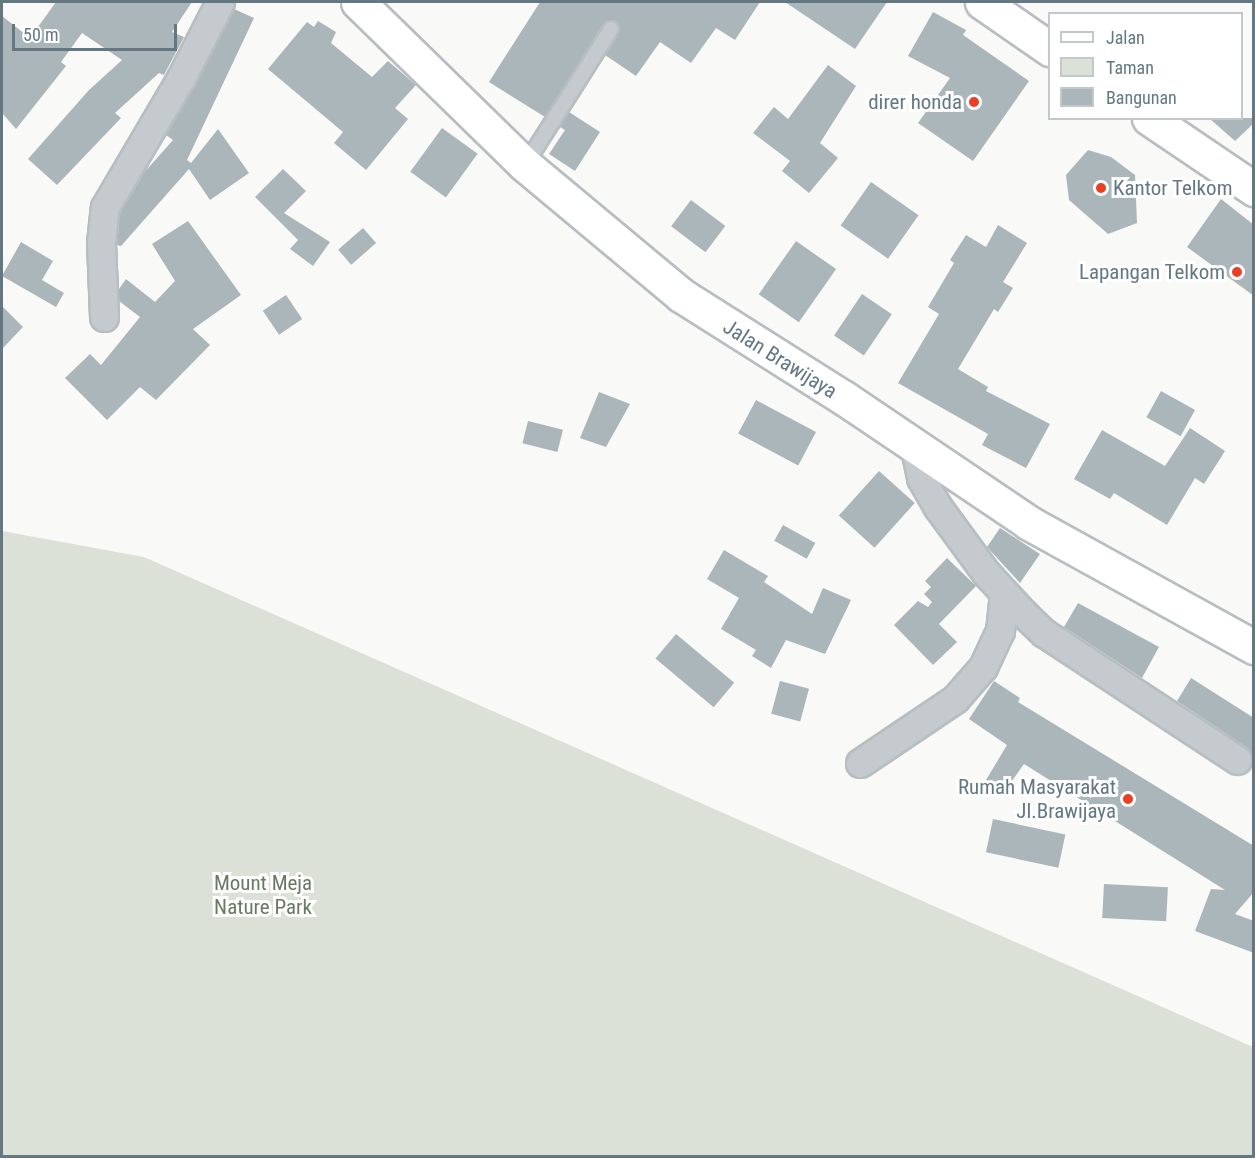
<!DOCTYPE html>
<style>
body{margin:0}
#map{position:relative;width:1255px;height:1158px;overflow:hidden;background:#f9f9f7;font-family:"Roboto Condensed",sans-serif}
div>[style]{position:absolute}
.green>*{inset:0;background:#dce1d7}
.building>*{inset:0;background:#abb6ba;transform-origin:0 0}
.roads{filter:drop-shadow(2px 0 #b7bec1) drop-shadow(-2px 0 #b7bec1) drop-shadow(0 2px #b7bec1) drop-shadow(0 -2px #b7bec1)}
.lane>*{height:14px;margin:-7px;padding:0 7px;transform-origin:7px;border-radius:7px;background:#c4cacd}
.street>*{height:27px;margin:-13.5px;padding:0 13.5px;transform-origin:13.5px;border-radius:13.5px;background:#c4cacd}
.secondary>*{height:33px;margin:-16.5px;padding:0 16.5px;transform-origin:16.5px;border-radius:16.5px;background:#fff}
.highway>*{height:33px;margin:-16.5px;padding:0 16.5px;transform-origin:16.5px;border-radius:16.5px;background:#fff}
.dots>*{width:16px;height:16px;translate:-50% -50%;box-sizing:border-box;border:3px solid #fff;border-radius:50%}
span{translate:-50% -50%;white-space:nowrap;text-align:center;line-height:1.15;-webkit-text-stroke:6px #fff;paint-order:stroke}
.poi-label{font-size:21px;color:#637883}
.right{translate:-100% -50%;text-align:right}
.left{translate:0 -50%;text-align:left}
.street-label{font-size:21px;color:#637883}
.park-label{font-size:21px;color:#697a62}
.frame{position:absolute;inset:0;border:3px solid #637883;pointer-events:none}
.legend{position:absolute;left:1048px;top:12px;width:195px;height:108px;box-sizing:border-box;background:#fff;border:2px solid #c1c9cd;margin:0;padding:8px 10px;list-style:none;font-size:18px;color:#637883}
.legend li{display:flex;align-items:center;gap:12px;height:30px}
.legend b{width:30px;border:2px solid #c1c9cd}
.scale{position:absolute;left:12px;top:24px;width:165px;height:27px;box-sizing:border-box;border:3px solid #637883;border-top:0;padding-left:8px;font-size:18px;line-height:21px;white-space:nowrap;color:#637883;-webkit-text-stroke:4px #fff;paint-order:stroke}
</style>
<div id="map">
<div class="green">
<i style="clip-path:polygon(2px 531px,144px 557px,1253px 1047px,1253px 1156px,2px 1156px)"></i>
</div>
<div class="building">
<i style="clip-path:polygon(56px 2px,192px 2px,172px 32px,184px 37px,164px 75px,159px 73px,115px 113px,121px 118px,57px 185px,28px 159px,89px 90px,122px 60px,82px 33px,61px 62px,66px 66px,16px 129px,2px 113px,2px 16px,30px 38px)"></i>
<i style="clip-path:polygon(540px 2px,760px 2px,735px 40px,716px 28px,691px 63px,660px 42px,636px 76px,605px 55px,620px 29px,615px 21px,606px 21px,545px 117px,489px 82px)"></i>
<i style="clip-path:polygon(785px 2px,887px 2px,855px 49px)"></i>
<i style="clip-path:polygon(234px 9px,254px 18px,187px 160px,191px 163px,218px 129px,249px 173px,210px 200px,189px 169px,121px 246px,117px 245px,120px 212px,141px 176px,173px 140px,166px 135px)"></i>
<i style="clip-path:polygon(933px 12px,966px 30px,963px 35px,1029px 81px,973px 161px,918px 123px,950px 78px,908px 56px)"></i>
<i style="clip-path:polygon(318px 21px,336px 32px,331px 43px,372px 77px,388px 61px,416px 85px,395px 108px,408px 119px,366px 170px,334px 143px,343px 132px,268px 69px,307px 22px,314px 27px)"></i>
<i style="clip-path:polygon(828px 65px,856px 86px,820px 143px,838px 158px,809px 193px,782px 171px,790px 161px,753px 133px,774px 107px,788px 119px)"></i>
<i style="clip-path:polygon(569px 112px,600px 132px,575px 171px,549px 154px,565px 130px,560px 127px)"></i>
<i style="clip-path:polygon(1209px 118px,1254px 118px,1254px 123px,1235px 141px)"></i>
<i style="left:442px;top:128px;width:44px;height:54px;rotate:36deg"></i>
<i style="clip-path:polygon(1088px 150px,1111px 157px,1135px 175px,1137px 223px,1108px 234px,1069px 200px,1066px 175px)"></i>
<i style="clip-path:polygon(283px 169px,306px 191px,284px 213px,330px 242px,313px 266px,290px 249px,298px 240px,255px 197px)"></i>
<i style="left:871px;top:182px;width:58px;height:53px;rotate:35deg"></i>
<i style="clip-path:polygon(1221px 199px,1254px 225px,1254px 296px,1187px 247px)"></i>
<i style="left:691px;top:200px;width:43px;height:33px;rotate:37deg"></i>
<i style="clip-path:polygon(188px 221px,241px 295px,193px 329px,210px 345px,156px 400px,140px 387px,107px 420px,65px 378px,90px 354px,101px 365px,140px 317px,119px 301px,119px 289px,126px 279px,155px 302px,175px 281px,152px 244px)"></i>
<i style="clip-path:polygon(998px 225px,1027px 243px,1003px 282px,1013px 288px,998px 312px,994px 309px,958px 369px,988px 387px,986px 391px,1050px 424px,1026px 468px,982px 445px,988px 434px,898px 383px,939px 314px,928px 307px,954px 263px,950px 260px,966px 235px,986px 247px)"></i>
<i style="left:363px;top:228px;width:20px;height:33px;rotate:49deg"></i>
<i style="left:796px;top:241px;width:49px;height:65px;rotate:35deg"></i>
<i style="clip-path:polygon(21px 242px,53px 261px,42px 280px,64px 293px,56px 307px,2px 276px)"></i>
<i style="left:862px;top:294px;width:36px;height:50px;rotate:34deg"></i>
<i style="left:286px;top:295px;width:29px;height:28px;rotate:56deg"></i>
<i style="clip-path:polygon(2px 306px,23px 327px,2px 349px)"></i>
<i style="left:1161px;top:391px;width:39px;height:30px;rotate:29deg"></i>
<i style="clip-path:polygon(599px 392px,630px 404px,606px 447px,580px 438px)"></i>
<i style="left:756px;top:400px;width:68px;height:38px;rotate:28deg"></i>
<i style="left:528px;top:421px;width:36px;height:23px;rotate:14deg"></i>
<i style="clip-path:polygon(1190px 428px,1225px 451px,1204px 484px,1195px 478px,1167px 525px,1114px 493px,1110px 499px,1074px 479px,1102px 430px,1165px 466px)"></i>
<i style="left:879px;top:471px;width:48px;height:60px;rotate:42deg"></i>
<i style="left:783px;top:525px;width:37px;height:18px;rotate:29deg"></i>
<i style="clip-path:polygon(1000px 528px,1040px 554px,1020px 583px,987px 547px)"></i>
<i style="clip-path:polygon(724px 550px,768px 576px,764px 582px,812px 614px,823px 588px,851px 600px,825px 654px,786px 640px,771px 668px,752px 656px,756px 650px,721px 629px,739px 598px,707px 579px)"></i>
<i style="clip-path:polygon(947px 558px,976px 586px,939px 624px,957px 642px,933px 665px,894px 625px,918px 601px,928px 607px,932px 602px,924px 594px,931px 587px,925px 581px)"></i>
<i style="clip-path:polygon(1078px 603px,1159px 647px,1142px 678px,1064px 627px)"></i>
<i style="left:676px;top:634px;width:76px;height:32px;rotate:40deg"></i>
<i style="clip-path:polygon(1191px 678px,1254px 718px,1254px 759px,1246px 747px,1177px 701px)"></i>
<i style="left:780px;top:681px;width:30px;height:34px;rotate:15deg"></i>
<i style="clip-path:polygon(994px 681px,1020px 698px,1018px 702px,1254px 846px,1254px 892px,1235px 914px,1254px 921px,1254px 953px,1195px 931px,1211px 889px,1225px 890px,1024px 764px,1004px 792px,986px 780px,1007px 745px,969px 719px)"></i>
<i style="left:993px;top:819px;width:74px;height:34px;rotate:12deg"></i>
<i style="left:1104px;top:884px;width:64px;height:34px;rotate:3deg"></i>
</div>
<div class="roads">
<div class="lane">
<i style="left:525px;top:165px;width:161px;rotate:-57.7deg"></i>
</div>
<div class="street">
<i style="left:104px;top:317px;width:74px;rotate:-92.3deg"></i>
<i style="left:101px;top:243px;width:36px;rotate:-84deg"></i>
<i style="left:105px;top:207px;width:150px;rotate:-59.5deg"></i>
<i style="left:181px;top:78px;width:85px;rotate:-62.8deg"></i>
<i style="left:914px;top:444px;width:35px;rotate:78deg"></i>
<i style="left:921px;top:478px;width:32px;rotate:60deg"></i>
<i style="left:937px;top:506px;width:83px;rotate:53.8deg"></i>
<i style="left:986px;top:573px;width:54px;rotate:47.2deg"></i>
<i style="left:1023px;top:613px;width:29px;rotate:44deg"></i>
<i style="left:1044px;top:633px;width:231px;rotate:33.3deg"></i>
<i style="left:860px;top:763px;width:115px;rotate:-34deg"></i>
<i style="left:955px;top:699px;width:43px;rotate:-48.8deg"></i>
<i style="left:983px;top:667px;width:40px;rotate:-65deg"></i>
<i style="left:1000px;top:631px;width:38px;rotate:-84deg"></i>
</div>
<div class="secondary">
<i style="left:358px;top:2px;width:233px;rotate:44.3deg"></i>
<i style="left:525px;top:165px;width:203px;rotate:39.8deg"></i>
<i style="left:681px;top:295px;width:193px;rotate:32.3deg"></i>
<i style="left:844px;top:398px;width:223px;rotate:34deg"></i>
<i style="left:1029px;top:523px;width:257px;rotate:28.9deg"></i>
</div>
<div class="highway">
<i style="left:982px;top:2px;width:83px;rotate:34.7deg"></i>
<i style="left:1149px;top:118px;width:127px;rotate:34.1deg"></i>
</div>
</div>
<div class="dots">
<i style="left:974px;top:102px;background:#ec3e24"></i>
<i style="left:1101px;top:188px;background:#ec3e24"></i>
<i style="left:1237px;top:272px;background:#ec3e24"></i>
<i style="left:1128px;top:799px;background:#ec3e24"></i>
</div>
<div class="poi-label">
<span class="right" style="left:962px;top:102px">direr honda</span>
<span class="left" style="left:1113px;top:188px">Kantor Telkom</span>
<span class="right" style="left:1225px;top:272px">Lapangan Telkom</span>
<span class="right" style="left:1116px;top:799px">Rumah Masyarakat<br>Jl.Brawijaya</span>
</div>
<div class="street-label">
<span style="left:780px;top:359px;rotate:32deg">Jalan Brawijaya</span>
</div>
<div class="park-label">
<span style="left:263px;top:895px">Mount Meja<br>Nature Park</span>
</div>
<div class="frame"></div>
<ul class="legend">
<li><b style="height:8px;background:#fff"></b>Jalan</li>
<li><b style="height:16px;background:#dce1d7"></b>Taman</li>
<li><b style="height:16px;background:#abb6ba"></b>Bangunan</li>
</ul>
<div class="scale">50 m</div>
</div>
